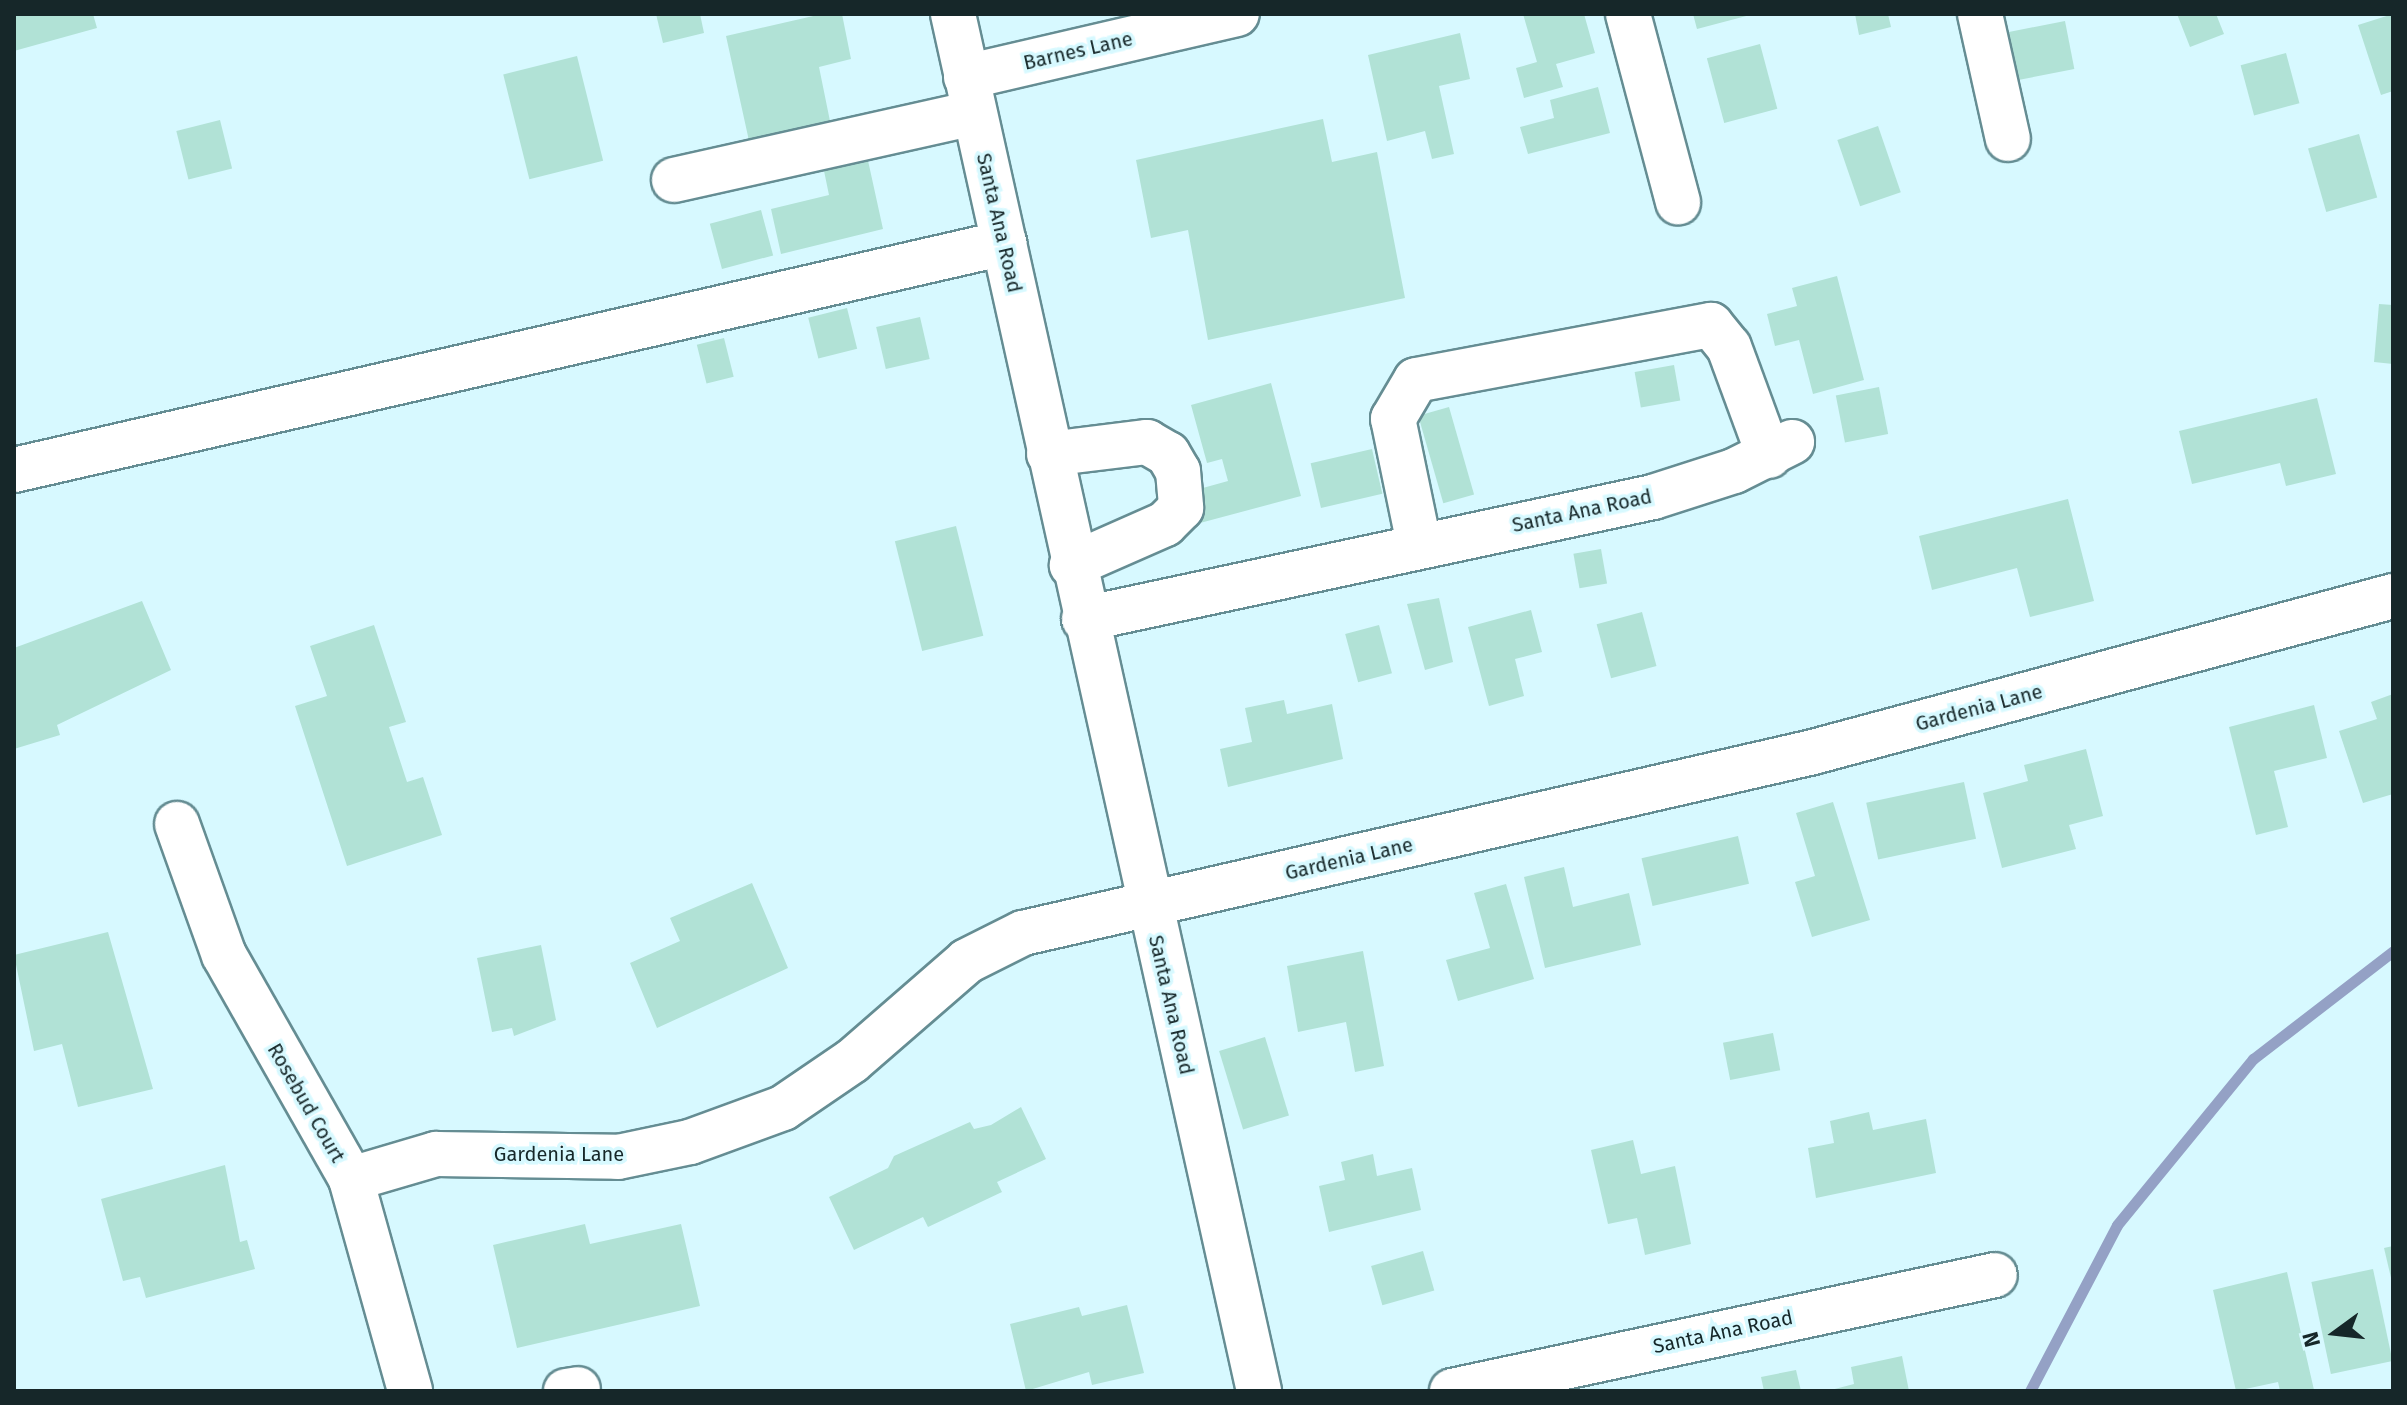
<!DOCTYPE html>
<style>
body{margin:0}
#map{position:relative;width:2407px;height:1405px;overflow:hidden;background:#d7f9ff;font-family:"Fira Sans",sans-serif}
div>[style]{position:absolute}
.stream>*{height:11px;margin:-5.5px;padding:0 5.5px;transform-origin:5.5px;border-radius:5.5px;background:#94a1c5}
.building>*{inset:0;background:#b1e2d6;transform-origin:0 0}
.roads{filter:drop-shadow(2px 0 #658d93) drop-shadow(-2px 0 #658d93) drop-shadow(0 2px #658d93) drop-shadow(0 -2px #658d93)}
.minor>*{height:44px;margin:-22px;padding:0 22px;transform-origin:22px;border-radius:22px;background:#fff}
span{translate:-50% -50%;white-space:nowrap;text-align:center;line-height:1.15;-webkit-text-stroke:7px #d7f9ff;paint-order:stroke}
.street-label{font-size:20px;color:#162729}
.frame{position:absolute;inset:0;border:16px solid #162729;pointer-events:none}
.north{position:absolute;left:2295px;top:1293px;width:80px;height:80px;-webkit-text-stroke:6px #d7f9ff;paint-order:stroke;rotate:255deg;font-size:22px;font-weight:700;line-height:32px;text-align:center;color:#162729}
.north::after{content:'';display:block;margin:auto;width:28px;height:36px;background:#162729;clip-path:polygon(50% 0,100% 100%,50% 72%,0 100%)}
</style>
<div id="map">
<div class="stream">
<i style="left:2030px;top:1391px;width:187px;rotate:-62.3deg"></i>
<i style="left:2117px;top:1225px;width:215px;rotate:-50.7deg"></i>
<i style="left:2253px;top:1059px;width:177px;rotate:-37.6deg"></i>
</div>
<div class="building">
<i style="clip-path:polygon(14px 14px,93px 14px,97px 28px,14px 51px)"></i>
<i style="clip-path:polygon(656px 14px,700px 14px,704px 33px,663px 43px)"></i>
<i style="clip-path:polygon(822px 14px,842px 14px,851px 59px,819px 67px,832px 131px,751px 150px,726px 36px)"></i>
<i style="clip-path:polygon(1523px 14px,1584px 14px,1595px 53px,1556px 64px,1563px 87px,1524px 98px,1516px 68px,1537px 62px)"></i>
<i style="clip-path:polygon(1693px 14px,1750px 14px,1750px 15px,1697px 29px)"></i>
<i style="clip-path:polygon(1855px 14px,1888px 14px,1891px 27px,1859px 35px)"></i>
<i style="clip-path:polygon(2177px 14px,2216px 14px,2224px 34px,2190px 47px)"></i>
<i style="clip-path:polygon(2393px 14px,2393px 91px,2381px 95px,2358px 25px)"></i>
<i style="left:2065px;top:21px;width:49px;height:61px;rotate:79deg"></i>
<i style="clip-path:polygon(1460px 33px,1470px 79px,1439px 86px,1454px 154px,1432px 159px,1425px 131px,1387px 141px,1368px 55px)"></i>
<i style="left:1760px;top:44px;width:67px;height:55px;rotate:75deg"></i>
<i style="left:2286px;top:53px;width:52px;height:47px;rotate:75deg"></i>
<i style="left:577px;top:56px;width:108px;height:76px;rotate:76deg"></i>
<i style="clip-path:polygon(1598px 87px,1610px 133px,1528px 154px,1520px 127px,1554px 118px,1550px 100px)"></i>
<i style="clip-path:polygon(1323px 119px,1332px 162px,1377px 152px,1405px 298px,1208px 340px,1188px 230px,1151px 238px,1136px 160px)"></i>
<i style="left:220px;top:120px;width:50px;height:45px;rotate:76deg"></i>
<i style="left:1878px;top:126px;width:70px;height:43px;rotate:71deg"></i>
<i style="left:2359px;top:134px;width:66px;height:53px;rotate:74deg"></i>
<i style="clip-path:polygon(867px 156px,883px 229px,781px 254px,771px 209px,829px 195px,823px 166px)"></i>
<i style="left:761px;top:210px;width:47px;height:53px;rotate:75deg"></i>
<i style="clip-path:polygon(1837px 276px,1864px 380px,1813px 394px,1799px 340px,1775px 346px,1767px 314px,1797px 306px,1792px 288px)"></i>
<i style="clip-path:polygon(2379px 304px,2393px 305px,2393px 364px,2374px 362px)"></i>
<i style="left:847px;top:308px;width:42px;height:40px;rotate:76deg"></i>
<i style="left:920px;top:317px;width:43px;height:45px;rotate:77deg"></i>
<i style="left:724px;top:338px;width:40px;height:28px;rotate:76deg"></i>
<i style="left:1674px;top:365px;width:36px;height:40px;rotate:80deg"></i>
<i style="clip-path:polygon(1271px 383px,1301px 496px,1200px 523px,1192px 491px,1228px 481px,1222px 459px,1207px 463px,1191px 405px)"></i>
<i style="left:1879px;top:387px;width:48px;height:44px;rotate:79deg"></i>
<i style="clip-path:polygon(2317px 398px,2336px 474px,2286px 486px,2280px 463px,2192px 484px,2179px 431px)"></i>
<i style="left:1449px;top:407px;width:91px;height:32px;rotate:74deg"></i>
<i style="left:1372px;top:449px;width:46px;height:63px;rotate:77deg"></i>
<i style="clip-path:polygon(2068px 499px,2094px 601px,2030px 617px,2017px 568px,1932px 590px,1919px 536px)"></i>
<i style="left:956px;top:526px;width:113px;height:63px;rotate:76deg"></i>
<i style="left:1601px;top:549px;width:35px;height:28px;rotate:80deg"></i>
<i style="clip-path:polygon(1439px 598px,1453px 662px,1425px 670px,1407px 604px)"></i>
<i style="clip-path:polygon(142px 601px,171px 670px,57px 725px,60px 735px,14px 749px,14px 648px)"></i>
<i style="clip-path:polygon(1531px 610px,1542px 652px,1515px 659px,1524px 696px,1489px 706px,1468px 627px)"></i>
<i style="left:1642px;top:612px;width:56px;height:47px;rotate:75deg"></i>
<i style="clip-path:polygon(374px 625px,406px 722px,389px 727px,407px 782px,423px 777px,442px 835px,347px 866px,295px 706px,327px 696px,310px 646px)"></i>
<i style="left:1379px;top:625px;width:50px;height:35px;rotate:75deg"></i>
<i style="clip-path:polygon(2393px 694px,2393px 794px,2363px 803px,2339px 731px,2377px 719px,2371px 702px)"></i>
<i style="clip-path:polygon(1284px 700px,1287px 714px,1332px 704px,1343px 759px,1228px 787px,1220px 749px,1252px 742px,1245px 708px)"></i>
<i style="clip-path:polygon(2314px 705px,2327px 758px,2274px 771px,2288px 827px,2256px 835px,2229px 727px)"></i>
<i style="clip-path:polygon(2086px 749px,2103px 816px,2069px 825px,2076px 849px,2002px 868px,1983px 793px,2028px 781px,2024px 765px)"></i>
<i style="left:1964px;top:782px;width:58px;height:100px;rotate:78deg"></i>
<i style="clip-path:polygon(1833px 802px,1870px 920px,1812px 937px,1795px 882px,1815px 876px,1796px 813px)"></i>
<i style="left:1738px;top:836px;width:49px;height:99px;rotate:77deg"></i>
<i style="clip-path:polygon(1564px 867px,1573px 907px,1629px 893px,1641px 945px,1545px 968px,1524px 877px)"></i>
<i style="clip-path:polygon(752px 883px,788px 968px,657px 1028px,630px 963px,680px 941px,670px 918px)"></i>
<i style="clip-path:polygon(1506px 884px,1534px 979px,1458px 1001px,1446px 960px,1490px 948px,1474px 893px)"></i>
<i style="clip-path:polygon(108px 932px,153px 1089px,78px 1107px,62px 1044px,34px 1051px,14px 955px)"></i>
<i style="clip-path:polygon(541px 945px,556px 1020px,514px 1036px,512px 1028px,492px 1032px,477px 958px)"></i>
<i style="clip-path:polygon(1363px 951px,1384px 1066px,1355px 1072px,1346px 1022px,1298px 1032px,1287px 966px)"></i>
<i style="left:1773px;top:1033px;width:38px;height:51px;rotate:79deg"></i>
<i style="left:1265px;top:1037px;width:82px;height:48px;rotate:73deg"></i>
<i style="clip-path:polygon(1021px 1107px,1046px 1159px,997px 1182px,1002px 1192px,928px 1227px,923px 1217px,854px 1250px,829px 1197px,888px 1168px,894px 1156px,970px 1122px,974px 1129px,991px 1125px)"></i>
<i style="clip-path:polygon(1869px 1112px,1873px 1130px,1926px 1119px,1936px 1173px,1816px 1198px,1808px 1148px,1834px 1143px,1830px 1121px)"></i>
<i style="clip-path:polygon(1633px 1140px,1641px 1174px,1675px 1166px,1691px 1244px,1645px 1255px,1637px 1218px,1608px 1224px,1591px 1150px)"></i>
<i style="clip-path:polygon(1373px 1154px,1377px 1176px,1412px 1168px,1421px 1210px,1329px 1232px,1319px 1186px,1345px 1180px,1341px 1162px)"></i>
<i style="clip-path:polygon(225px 1165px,240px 1242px,247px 1240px,255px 1269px,146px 1298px,140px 1277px,123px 1281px,101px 1199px)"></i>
<i style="clip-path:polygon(585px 1224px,590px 1244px,681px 1224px,700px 1306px,517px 1348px,493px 1245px)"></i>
<i style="clip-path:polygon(2393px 1246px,2393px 1282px,2392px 1282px,2384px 1248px)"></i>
<i style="left:1423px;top:1251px;width:41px;height:54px;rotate:74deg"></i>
<i style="left:2373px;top:1269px;width:94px;height:63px;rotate:78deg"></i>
<i style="clip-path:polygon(2287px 1272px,2314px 1390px,2280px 1391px,2278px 1382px,2236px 1391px,2213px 1290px)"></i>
<i style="clip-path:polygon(1127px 1305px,1144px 1373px,1092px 1385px,1089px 1372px,1026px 1391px,1010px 1324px,1079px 1307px,1082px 1316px)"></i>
<i style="clip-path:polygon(1902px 1356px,1909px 1391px,1827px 1391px,1854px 1384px,1851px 1367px)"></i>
<i style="clip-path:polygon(1796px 1370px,1801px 1391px,1764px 1391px,1761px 1377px)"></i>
</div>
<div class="roads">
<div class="minor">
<i style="left:953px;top:14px;width:1411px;rotate:77.47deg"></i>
<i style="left:1628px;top:14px;width:195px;rotate:75.1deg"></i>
<i style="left:1980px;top:14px;width:128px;rotate:77.4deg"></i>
<i style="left:966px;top:77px;width:278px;rotate:-13.1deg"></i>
<i style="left:674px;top:180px;width:307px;rotate:-12.6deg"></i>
<i style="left:1049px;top:454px;width:99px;rotate:-7deg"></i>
<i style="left:1147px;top:442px;width:24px;rotate:30deg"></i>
<i style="left:1168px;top:454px;width:20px;rotate:60deg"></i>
<i style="left:1178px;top:471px;width:37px;rotate:85deg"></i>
<i style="left:1181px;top:508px;width:23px;rotate:135deg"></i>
<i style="left:1165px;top:524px;width:102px;rotate:156.2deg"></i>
<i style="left:14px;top:470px;width:1016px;rotate:-12.91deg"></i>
<i style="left:1419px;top:544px;width:128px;rotate:-101.7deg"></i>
<i style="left:1393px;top:419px;width:45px;rotate:-59.5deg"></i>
<i style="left:1416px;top:380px;width:300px;rotate:-10.6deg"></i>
<i style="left:1711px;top:325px;width:28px;rotate:51deg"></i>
<i style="left:1729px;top:347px;width:116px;rotate:69.8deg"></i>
<i style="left:1084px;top:619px;width:582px;rotate:-12.1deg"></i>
<i style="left:1653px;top:497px;width:85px;rotate:-17.8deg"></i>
<i style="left:1734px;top:471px;width:65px;rotate:-26.6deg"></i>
<i style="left:177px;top:824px;width:139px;rotate:70.3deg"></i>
<i style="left:224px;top:955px;width:257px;rotate:60.4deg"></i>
<i style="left:351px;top:1179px;width:220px;rotate:74.4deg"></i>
<i style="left:351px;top:1179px;width:89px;rotate:-16.4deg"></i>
<i style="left:436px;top:1154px;width:182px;rotate:0.9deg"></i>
<i style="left:618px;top:1157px;width:74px;rotate:-11.8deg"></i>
<i style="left:690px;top:1142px;width:99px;rotate:-20.1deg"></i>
<i style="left:783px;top:1108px;width:83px;rotate:-34.3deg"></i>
<i style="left:852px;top:1061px;width:152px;rotate:-41deg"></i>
<i style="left:967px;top:961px;width:63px;rotate:-26.6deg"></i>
<i style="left:1023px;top:933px;width:810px;rotate:-12.9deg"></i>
<i style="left:1813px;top:752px;width:601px;rotate:-15.05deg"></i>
<i style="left:566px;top:1391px;width:12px;rotate:-9deg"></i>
<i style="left:1452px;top:1391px;width:555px;rotate:-12.06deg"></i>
</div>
</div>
<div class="street-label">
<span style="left:1078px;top:51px;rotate:-13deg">Barnes Lane</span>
<span style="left:999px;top:223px;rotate:77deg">Santa Ana Road</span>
<span style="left:1582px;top:511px;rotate:-12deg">Santa Ana Road</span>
<span style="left:1979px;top:708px;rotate:-15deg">Gardenia Lane</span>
<span style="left:1349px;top:859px;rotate:-13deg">Gardenia Lane</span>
<span style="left:1171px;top:1005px;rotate:77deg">Santa Ana Road</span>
<span style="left:306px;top:1103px;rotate:60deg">Rosebud Court</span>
<span style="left:559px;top:1154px">Gardenia Lane</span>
<span style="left:1723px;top:1332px;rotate:-12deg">Santa Ana Road</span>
</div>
<div class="frame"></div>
<div class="north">N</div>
</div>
